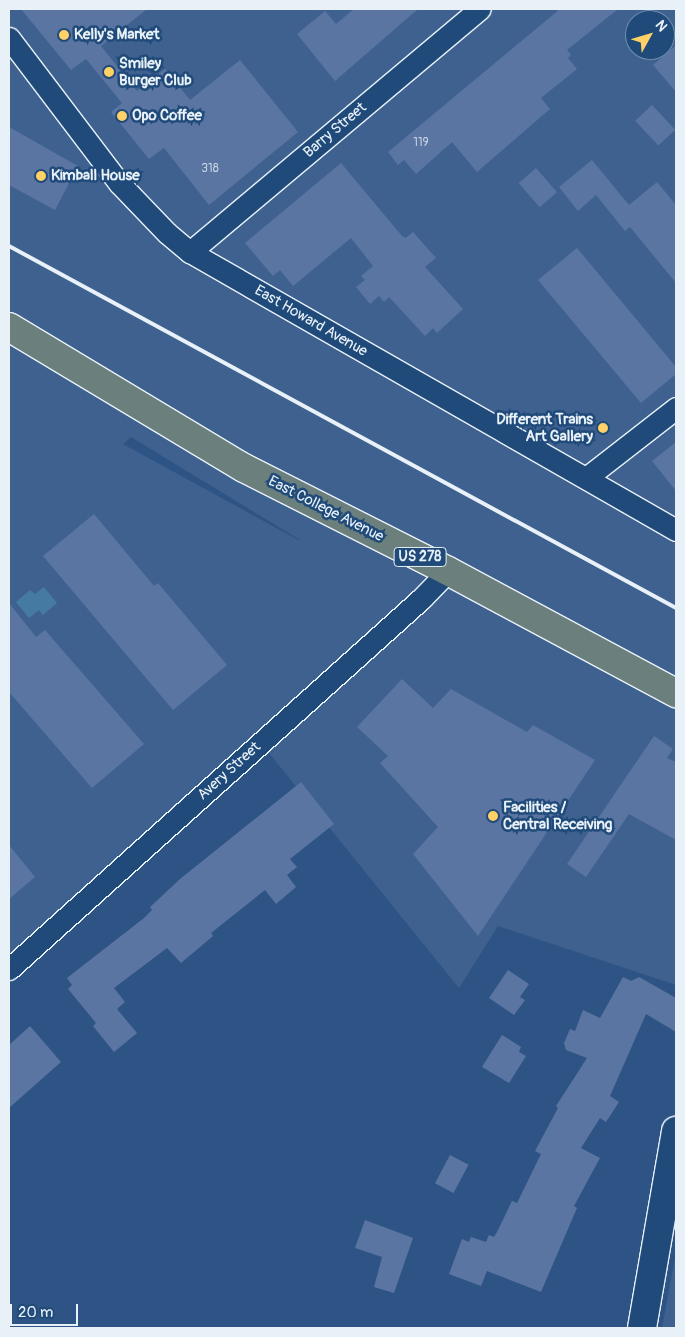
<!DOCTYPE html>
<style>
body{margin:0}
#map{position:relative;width:685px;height:1337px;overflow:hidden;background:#2e5485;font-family:Pangolin,sans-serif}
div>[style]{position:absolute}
.built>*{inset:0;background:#3f6190}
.water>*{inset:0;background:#457ba2}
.building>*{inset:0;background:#5b75a3;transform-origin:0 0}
.roads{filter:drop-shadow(1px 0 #e8f1f8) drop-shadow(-1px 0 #e8f1f8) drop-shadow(0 1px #e8f1f8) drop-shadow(0 -1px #e8f1f8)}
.street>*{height:21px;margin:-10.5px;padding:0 10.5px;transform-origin:10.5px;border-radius:10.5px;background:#1f4a7a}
.secondary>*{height:28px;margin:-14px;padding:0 14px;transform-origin:14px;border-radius:14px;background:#1f4a7a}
.primary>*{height:28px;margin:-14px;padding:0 14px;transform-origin:14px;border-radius:14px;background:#6b7f7c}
.rail>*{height:4px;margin:-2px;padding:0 2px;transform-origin:2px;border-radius:2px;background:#e8f1f8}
.dots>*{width:14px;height:14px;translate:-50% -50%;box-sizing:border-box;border:2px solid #1f4a7a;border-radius:50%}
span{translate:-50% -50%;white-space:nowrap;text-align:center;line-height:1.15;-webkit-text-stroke:5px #1f4a7a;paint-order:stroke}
.number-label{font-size:12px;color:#c5d2e3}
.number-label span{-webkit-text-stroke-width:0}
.shield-label span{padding:1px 4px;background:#1f4a7a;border:1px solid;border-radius:4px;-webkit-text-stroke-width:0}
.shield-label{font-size:14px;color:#e8f1f8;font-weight:700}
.poi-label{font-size:15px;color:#e8f1f8;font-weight:700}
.left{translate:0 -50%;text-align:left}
.right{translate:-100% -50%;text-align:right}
.street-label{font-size:15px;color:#e8f1f8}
.frame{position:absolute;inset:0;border:10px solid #e8f1f8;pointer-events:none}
.north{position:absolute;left:625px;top:10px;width:50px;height:50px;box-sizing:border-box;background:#1f4a7a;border:1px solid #6f8dac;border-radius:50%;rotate:51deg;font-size:14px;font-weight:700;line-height:20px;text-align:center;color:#e8f1f8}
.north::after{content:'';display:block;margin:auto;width:18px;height:22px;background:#ffd166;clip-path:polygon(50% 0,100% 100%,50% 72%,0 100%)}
.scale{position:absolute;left:10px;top:1304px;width:68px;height:22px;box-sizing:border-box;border:2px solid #e8f1f8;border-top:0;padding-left:6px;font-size:15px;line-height:18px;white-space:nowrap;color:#e8f1f8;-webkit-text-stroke:4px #1f4a7a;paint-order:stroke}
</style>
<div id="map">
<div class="built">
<i style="clip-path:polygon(evenodd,9px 9px,676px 9px,676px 985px,498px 926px,459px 988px,265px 748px,9px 955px,9px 9px,635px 20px,665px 20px,665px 50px,635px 50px,635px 20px,9px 9px,131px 437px,300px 540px,300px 541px,123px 444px,131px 437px)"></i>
<i style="clip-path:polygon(676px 1253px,676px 1328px,662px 1328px)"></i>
</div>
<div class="water">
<i style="clip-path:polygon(44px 587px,57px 603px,43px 615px,39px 610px,29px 618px,16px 602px,30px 590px,35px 594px)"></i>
</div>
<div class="building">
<i style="clip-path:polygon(21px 9px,147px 9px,101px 46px,137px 91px,165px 69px,190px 100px,240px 60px,298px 132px,209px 205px,164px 148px,149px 159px,111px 112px,122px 103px,86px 59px,71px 70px)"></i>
<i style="clip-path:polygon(354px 9px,418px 9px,335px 81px,297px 34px,325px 11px,336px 24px)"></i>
<i style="clip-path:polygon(560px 9px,618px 9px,567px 50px,571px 55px,568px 58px,577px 69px,541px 98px,550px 109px,477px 172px,452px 142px,416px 174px,404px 160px,398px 165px,388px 152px)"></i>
<i style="clip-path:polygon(676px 45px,676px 92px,653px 65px)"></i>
<i style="left:652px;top:105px;width:34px;height:23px;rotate:47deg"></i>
<i style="clip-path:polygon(9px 127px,78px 166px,55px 210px,9px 185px)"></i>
<i style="clip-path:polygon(592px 160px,629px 205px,657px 182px,676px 205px,676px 283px,630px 227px,625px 231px,596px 195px,578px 211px,559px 187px)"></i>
<i style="clip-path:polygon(341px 163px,402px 236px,406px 238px,413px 232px,436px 258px,425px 267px,463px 309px,437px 333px,433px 328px,425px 336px,389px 297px,384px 302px,379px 296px,370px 304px,356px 287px,365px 280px,361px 276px,373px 266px,351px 238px,293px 286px,280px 270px,273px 276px,245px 243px)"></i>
<i style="left:536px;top:168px;width:32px;height:23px;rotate:49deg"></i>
<i style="clip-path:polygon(577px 248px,676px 367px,676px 374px,641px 403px,538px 280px)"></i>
<i style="clip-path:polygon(676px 442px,676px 491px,652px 461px)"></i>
<i style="clip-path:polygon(94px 514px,154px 586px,158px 583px,227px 665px,173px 710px,43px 556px)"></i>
<i style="clip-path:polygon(9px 603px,36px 637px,45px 630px,144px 744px,92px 788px,9px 692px)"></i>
<i style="clip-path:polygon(402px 679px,433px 708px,451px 689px,527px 732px,533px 725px,595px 760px,478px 936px,413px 854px,438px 827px,380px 763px,388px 756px,357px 727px)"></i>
<i style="clip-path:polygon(654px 736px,673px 749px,667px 758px,676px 762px,676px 840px,629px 814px,586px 877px,567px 864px)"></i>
<i style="clip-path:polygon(301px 782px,334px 824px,290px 859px,297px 867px,287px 875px,296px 887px,276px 904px,265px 890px,211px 933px,213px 936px,181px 963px,167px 948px,114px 988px,125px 1002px,117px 1009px,137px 1033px,114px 1052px,93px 1026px,96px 1023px,68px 989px,72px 985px,67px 978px,144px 918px,152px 910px,150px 907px,180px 879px)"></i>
<i style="clip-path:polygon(9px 845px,35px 877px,9px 899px)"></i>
<i style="clip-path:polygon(508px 970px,529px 984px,520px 997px,525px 1000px,514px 1015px,489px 998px)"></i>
<i style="clip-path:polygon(623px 977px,631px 981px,639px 977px,676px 998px,676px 1032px,646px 1014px,610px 1096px,619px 1102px,606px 1122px,600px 1118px,581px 1148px,600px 1158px,574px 1206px,577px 1208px,541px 1292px,487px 1271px,481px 1286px,449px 1274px,462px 1239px,469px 1242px,471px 1237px,486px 1242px,489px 1235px,494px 1237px,497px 1232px,512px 1201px,517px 1203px,541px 1154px,535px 1151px,558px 1108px,556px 1106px,587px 1058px,566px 1050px,564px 1043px,570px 1029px,575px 1031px,583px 1010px,600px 1018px)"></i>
<i style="clip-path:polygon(30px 1026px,61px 1062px,9px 1108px,9px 1045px)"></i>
<i style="clip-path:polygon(502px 1035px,521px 1047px,519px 1052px,526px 1056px,509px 1083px,482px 1067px)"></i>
<i style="left:450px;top:1155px;width:21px;height:32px;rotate:28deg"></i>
<i style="clip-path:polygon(365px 1220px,413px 1238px,394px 1293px,374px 1287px,382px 1257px,355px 1248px)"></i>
</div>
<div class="roads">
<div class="street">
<i style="left:9px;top:38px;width:182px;rotate:52.8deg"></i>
<i style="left:119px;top:183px;width:69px;rotate:46.2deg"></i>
<i style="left:167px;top:233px;width:30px;rotate:40deg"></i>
<i style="left:190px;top:252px;width:560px;rotate:29.77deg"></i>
<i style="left:190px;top:252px;width:378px;rotate:-40deg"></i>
<i style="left:586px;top:478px;width:114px;rotate:-37.9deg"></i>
<i style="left:9px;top:969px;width:554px;rotate:-41.93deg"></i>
<i style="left:421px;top:599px;width:39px;rotate:-46deg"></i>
</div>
<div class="secondary">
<i style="left:642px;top:1328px;width:200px;rotate:-80.2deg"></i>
</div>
<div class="primary">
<i style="left:9px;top:327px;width:274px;rotate:31deg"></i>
<i style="left:244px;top:468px;width:229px;rotate:26.8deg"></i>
<i style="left:448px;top:571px;width:259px;rotate:28.2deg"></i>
</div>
</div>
<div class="rail">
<i style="left:9px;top:246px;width:759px;rotate:28.49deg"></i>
</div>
<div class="dots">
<i style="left:64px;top:35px;background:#ffd166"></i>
<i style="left:109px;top:72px;background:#ffd166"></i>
<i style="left:122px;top:116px;background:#ffd166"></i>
<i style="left:41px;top:176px;background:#ffd166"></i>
<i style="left:603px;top:428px;background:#ffd166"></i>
<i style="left:493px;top:816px;background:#ffd166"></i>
</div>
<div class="number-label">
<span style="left:421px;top:143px">119</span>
<span style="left:210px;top:169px">318</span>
</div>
<div class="shield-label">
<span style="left:420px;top:557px">US 278</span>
</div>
<div class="poi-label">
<span class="left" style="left:74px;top:35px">Kelly's Market</span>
<span class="left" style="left:119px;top:72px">Smiley<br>Burger Club</span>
<span class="left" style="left:132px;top:116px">Opo Coffee</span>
<span class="left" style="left:51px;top:176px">Kimball House</span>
<span class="right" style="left:593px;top:428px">Different Trains<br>Art Gallery</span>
<span class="left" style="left:503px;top:816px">Facilities /<br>Central Receiving</span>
</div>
<div class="street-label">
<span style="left:335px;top:130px;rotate:-40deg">Barry Street</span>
<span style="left:311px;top:321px;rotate:30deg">East Howard Avenue</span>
<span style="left:326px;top:509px;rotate:27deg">East College Avenue</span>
<span style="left:229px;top:771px;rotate:-42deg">Avery Street</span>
</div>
<div class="frame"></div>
<div class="north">N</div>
<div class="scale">20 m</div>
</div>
